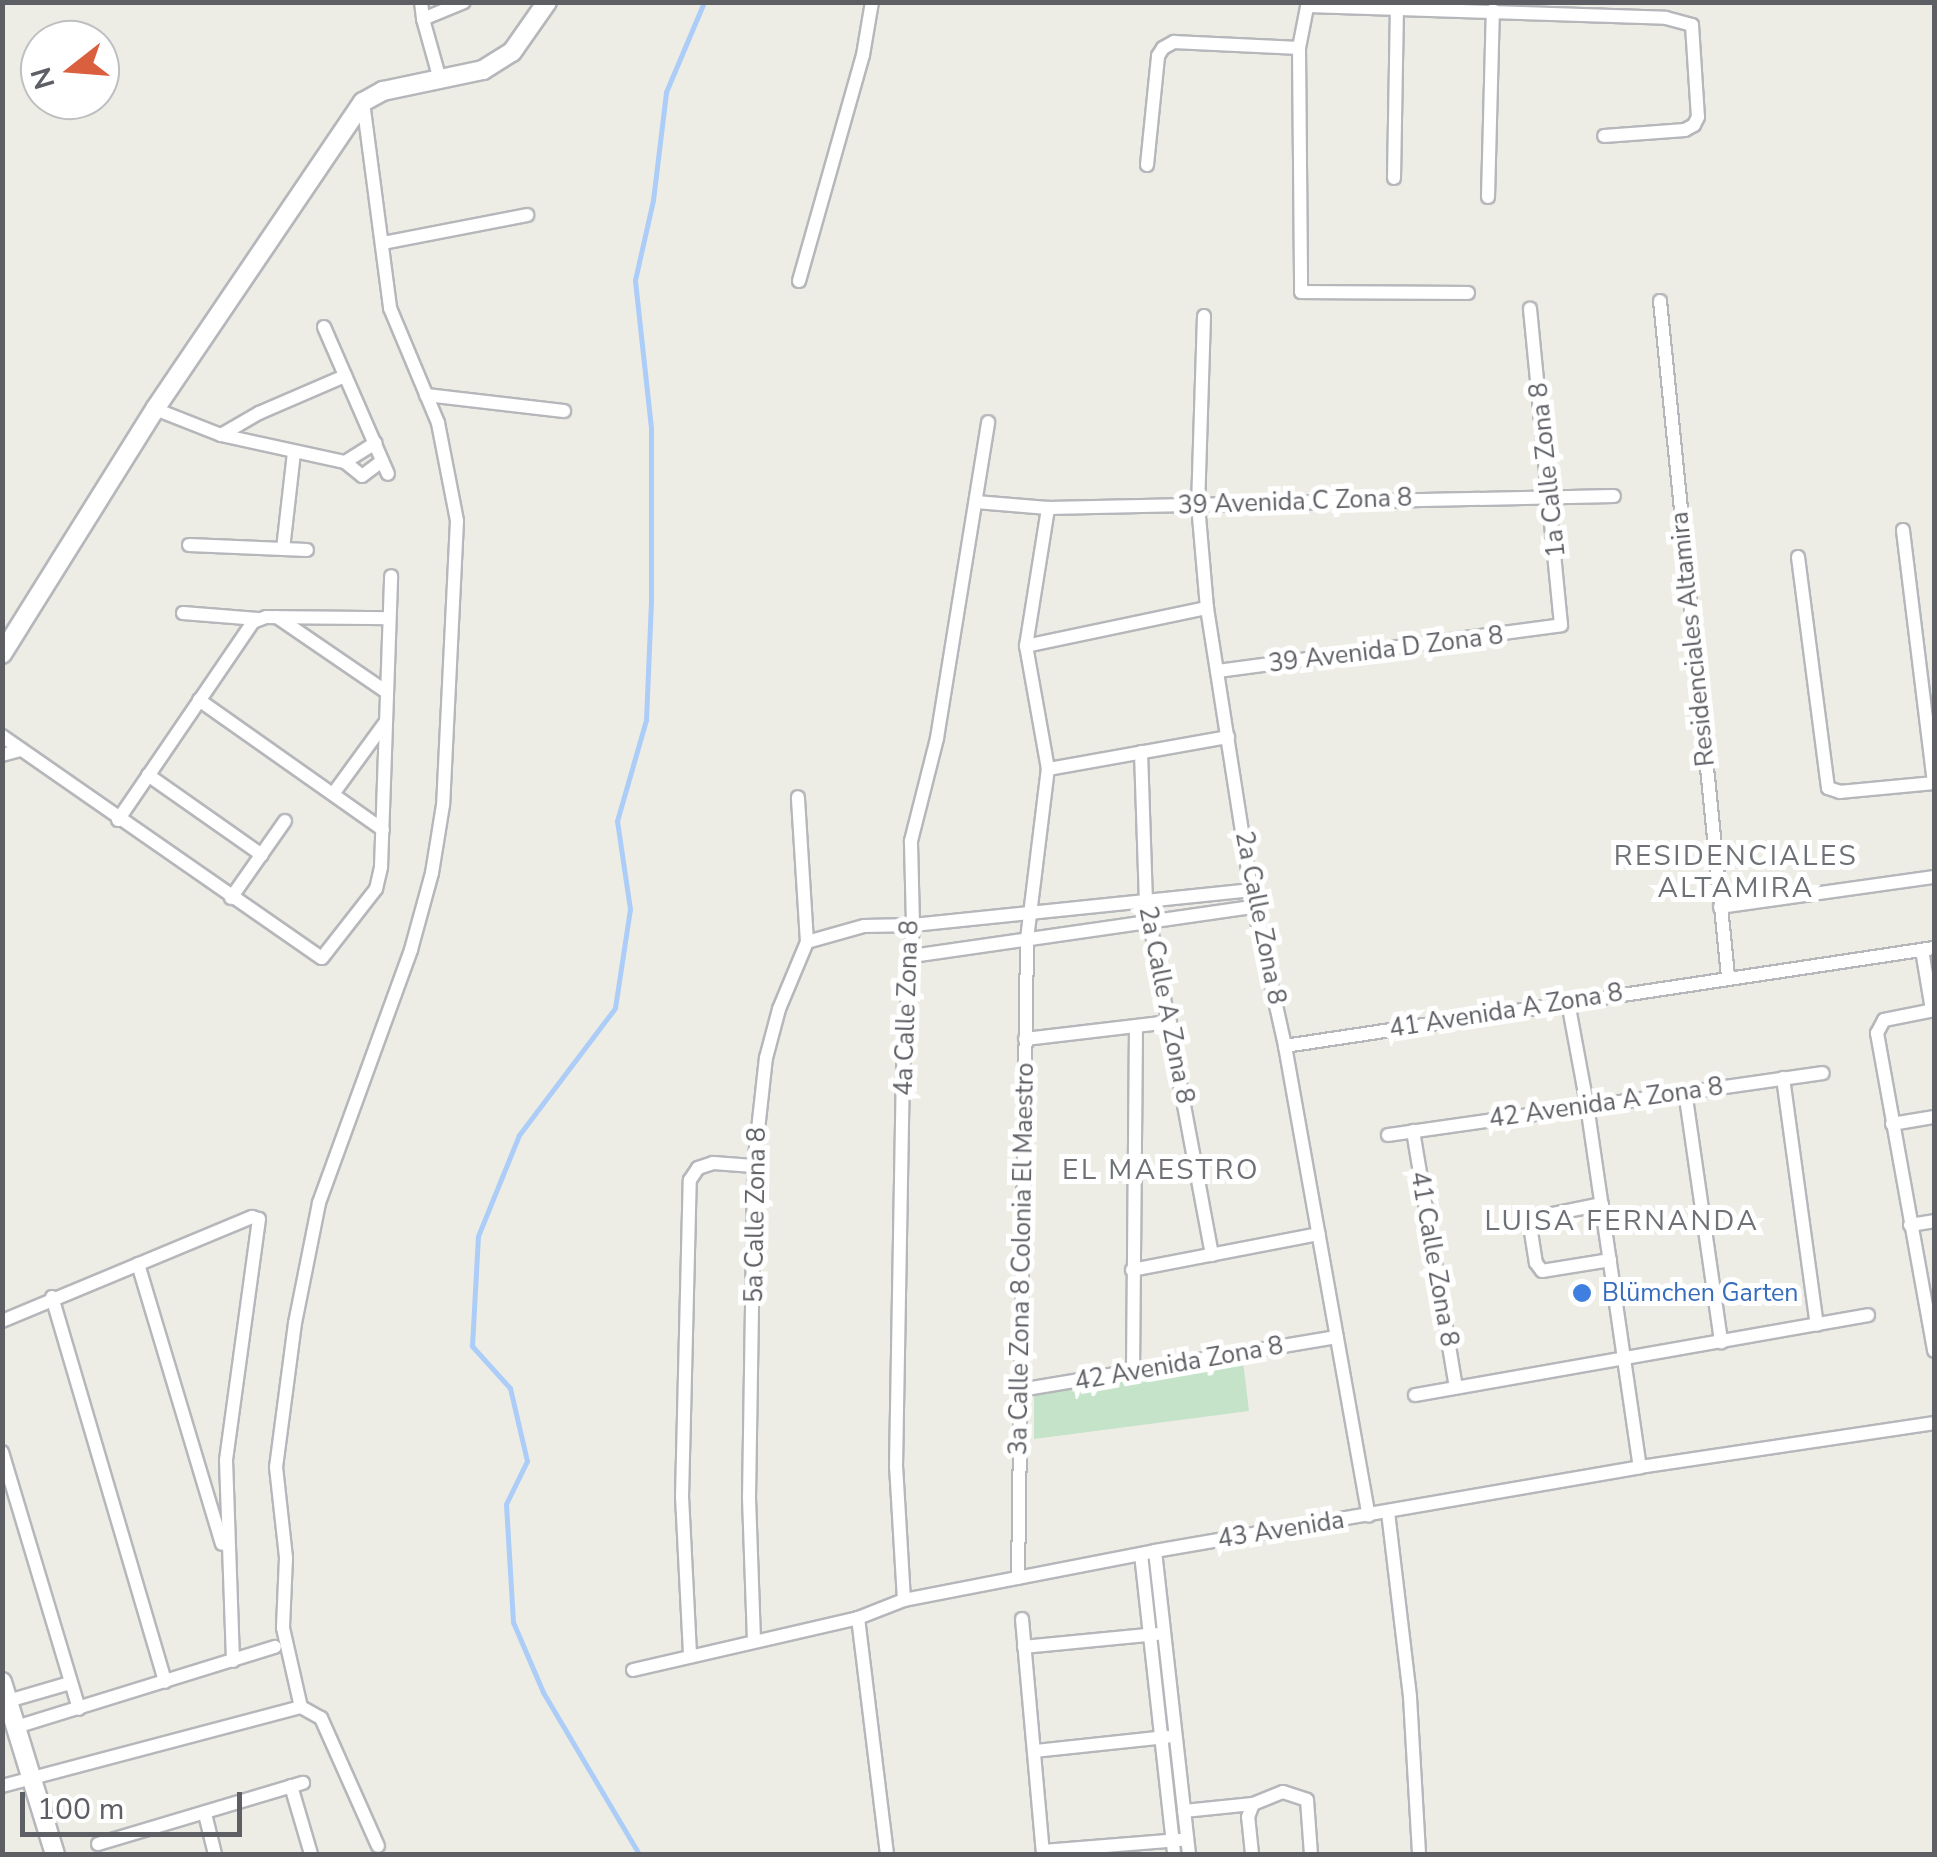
<!DOCTYPE html>
<meta charset="utf-8">
<style>
body{margin:0}
#map{position:relative;width:1937px;height:1857px;overflow:hidden;background:#eeede5;font-family:"Nunito Sans",sans-serif}
div>[style]{position:absolute}
.green>*{inset:0;background:#c4e3c8}
.stream>*{height:5px;margin:-2.5px;padding:0 2.5px;transform-origin:2.5px;border-radius:2.5px;background:#accdf8}
.roads{filter:drop-shadow(2px 0 #b5b7bb) drop-shadow(-2px 0 #b5b7bb) drop-shadow(0 2px #b5b7bb) drop-shadow(0 -2px #b5b7bb)}
.street>*{height:12px;margin:-6px;padding:0 6px;transform-origin:6px;border-radius:6px;background:#fff}
.secondary>*{height:18px;margin:-9px;padding:0 9px;transform-origin:9px;border-radius:9px;background:#fff}
.dots>*{width:28px;height:28px;translate:-50% -50%;box-sizing:border-box;border:5px solid #fff;border-radius:50%}
span{translate:-50% -50%;white-space:nowrap;text-align:center;line-height:1.15;-webkit-text-stroke:10px #fff;paint-order:stroke}
.street-label{font-size:25px;color:#5d5f64}
.shop-label{font-size:25px;color:#366cbe}
.left{translate:0 -50%;text-align:left}
.neighbourhood-label{font-size:28px;color:#6e7176;letter-spacing:2.5px}
.frame{position:absolute;inset:0;border:5px solid #5d5f64;pointer-events:none}
.north{position:absolute;left:20px;top:20px;width:100px;height:100px;box-sizing:border-box;background:#fff;border:2px solid #bebfc1;border-radius:50%;rotate:253deg;font-size:28px;font-weight:700;line-height:40px;text-align:center;color:#5d5f64}
.north::after{content:'';display:block;margin:auto;width:35px;height:45px;background:#da5f3f;clip-path:polygon(50% 0,100% 100%,50% 72%,0 100%)}
.scale{position:absolute;left:20px;top:1792px;width:222px;height:45px;box-sizing:border-box;border:5px solid #5d5f64;border-top:0;padding-left:12px;font-size:30px;line-height:35px;white-space:nowrap;color:#5d5f64;-webkit-text-stroke:8px #fff;paint-order:stroke}
</style>
<div id="map">
<div class="green">
<i style="clip-path:polygon(1242px 1353px,1249px 1411px,1034px 1439px,1034px 1388px)"></i>
</div>
<div class="stream">
<i style="left:639px;top:1854px;width:188px;rotate:-120.7deg"></i>
<i style="left:543px;top:1692px;width:76px;rotate:-113.2deg"></i>
<i style="left:513px;top:1622px;width:118px;rotate:-93.4deg"></i>
<i style="left:506px;top:1504px;width:48px;rotate:-64deg"></i>
<i style="left:527px;top:1461px;width:75px;rotate:-103.1deg"></i>
<i style="left:510px;top:1388px;width:57px;rotate:-132.1deg"></i>
<i style="left:472px;top:1346px;width:110px;rotate:-86.9deg"></i>
<i style="left:478px;top:1236px;width:109px;rotate:-67.9deg"></i>
<i style="left:519px;top:1135px;width:159px;rotate:-52.9deg"></i>
<i style="left:615px;top:1008px;width:100px;rotate:-81.4deg"></i>
<i style="left:630px;top:909px;width:89px;rotate:-98.4deg"></i>
<i style="left:617px;top:821px;width:105px;rotate:-74deg"></i>
<i style="left:646px;top:720px;width:119px;rotate:-87.6deg"></i>
<i style="left:651px;top:601px;width:173px;rotate:-90deg"></i>
<i style="left:651px;top:428px;width:149px;rotate:-96.2deg"></i>
<i style="left:635px;top:280px;width:82px;rotate:-77.3deg"></i>
<i style="left:653px;top:200px;width:109px;rotate:-83.1deg"></i>
<i style="left:666px;top:92px;width:98px;rotate:-67.1deg"></i>
</div>
<div class="roads">
<div class="street">
<i style="left:421px;top:2px;width:17px;rotate:83deg"></i>
<i style="left:423px;top:19px;width:44px;rotate:-22.5deg"></i>
<i style="left:1308px;top:2px;width:47px;rotate:101.1deg"></i>
<i style="left:1299px;top:48px;width:244px;rotate:89.5deg"></i>
<i style="left:1301px;top:292px;width:167px;rotate:0.3deg"></i>
<i style="left:1308px;top:6px;width:358px;rotate:1.9deg"></i>
<i style="left:1666px;top:18px;width:27px;rotate:15deg"></i>
<i style="left:1692px;top:25px;width:92px;rotate:86.3deg"></i>
<i style="left:1698px;top:117px;width:9px;rotate:117deg"></i>
<i style="left:1694px;top:125px;width:10px;rotate:151deg"></i>
<i style="left:1685px;top:130px;width:81px;rotate:175.8deg"></i>
<i style="left:423px;top:19px;width:63px;rotate:74.4deg"></i>
<i style="left:363px;top:102px;width:208px;rotate:82.5deg"></i>
<i style="left:390px;top:308px;width:125px;rotate:67.3deg"></i>
<i style="left:438px;top:423px;width:100px;rotate:79deg"></i>
<i style="left:457px;top:521px;width:284px;rotate:92.8deg"></i>
<i style="left:443px;top:805px;width:69px;rotate:99.2deg"></i>
<i style="left:432px;top:873px;width:80px;rotate:105.3deg"></i>
<i style="left:411px;top:950px;width:269px;rotate:110deg"></i>
<i style="left:319px;top:1203px;width:122px;rotate:101.3deg"></i>
<i style="left:295px;top:1323px;width:145px;rotate:97.5deg"></i>
<i style="left:276px;top:1467px;width:92px;rotate:83.7deg"></i>
<i style="left:286px;top:1558px;width:70px;rotate:92.5deg"></i>
<i style="left:283px;top:1628px;width:81px;rotate:77.2deg"></i>
<i style="left:301px;top:1707px;width:23px;rotate:29deg"></i>
<i style="left:321px;top:1718px;width:140px;rotate:66deg"></i>
<i style="left:1147px;top:165px;width:110px;rotate:-84.2deg"></i>
<i style="left:1158px;top:56px;width:9px;rotate:-58deg"></i>
<i style="left:1163px;top:48px;width:13px;rotate:-29deg"></i>
<i style="left:1174px;top:42px;width:125px;rotate:2.7deg"></i>
<i style="left:1394px;top:178px;width:170px;rotate:-89deg"></i>
<i style="left:1488px;top:197px;width:187px;rotate:-88.5deg"></i>
<i style="left:383px;top:243px;width:147px;rotate:-11deg"></i>
<i style="left:799px;top:281px;width:235px;rotate:-74.2deg"></i>
<i style="left:863px;top:55px;width:54px;rotate:-80.4deg"></i>
<i style="left:1660px;top:301px;width:678px;rotate:84.25deg"></i>
<i style="left:1204px;top:316px;width:189px;rotate:91.8deg"></i>
<i style="left:1198px;top:505px;width:103px;rotate:85deg"></i>
<i style="left:1207px;top:608px;width:303px;rotate:81.1deg"></i>
<i style="left:1254px;top:907px;width:142px;rotate:77.4deg"></i>
<i style="left:1285px;top:1046px;width:477px;rotate:79.9deg"></i>
<i style="left:324px;top:327px;width:160px;rotate:66.5deg"></i>
<i style="left:426px;top:395px;width:139px;rotate:6.6deg"></i>
<i style="left:155px;top:409px;width:71px;rotate:21.5deg"></i>
<i style="left:221px;top:435px;width:127px;rotate:12.3deg"></i>
<i style="left:345px;top:462px;width:22px;rotate:39deg"></i>
<i style="left:362px;top:476px;width:25px;rotate:-37deg"></i>
<i style="left:221px;top:435px;width:44px;rotate:-30.1deg"></i>
<i style="left:259px;top:413px;width:94px;rotate:-23.3deg"></i>
<i style="left:345px;top:462px;width:36px;rotate:-32deg"></i>
<i style="left:976px;top:502px;width:72px;rotate:4.8deg"></i>
<i style="left:1048px;top:508px;width:566px;rotate:-1.21deg"></i>
<i style="left:189px;top:545px;width:118px;rotate:2.4deg"></i>
<i style="left:283px;top:549px;width:98px;rotate:-83.5deg"></i>
<i style="left:1798px;top:557px;width:233px;rotate:82.6deg"></i>
<i style="left:1828px;top:788px;width:13px;rotate:18deg"></i>
<i style="left:1840px;top:792px;width:94px;rotate:-5.5deg"></i>
<i style="left:1934px;top:783px;width:255px;rotate:-97deg"></i>
<i style="left:183px;top:613px;width:75px;rotate:4.6deg"></i>
<i style="left:277px;top:617px;width:131px;rotate:34.4deg"></i>
<i style="left:1026px;top:646px;width:185px;rotate:-11.9deg"></i>
<i style="left:1218px;top:671px;width:346px;rotate:-7.6deg"></i>
<i style="left:1561px;top:625px;width:318px;rotate:-95.6deg"></i>
<i style="left:199px;top:700px;width:225px;rotate:35.2deg"></i>
<i style="left:2px;top:736px;width:389px;rotate:34.8deg"></i>
<i style="left:322px;top:958px;width:88px;rotate:-52deg"></i>
<i style="left:376px;top:889px;width:23px;rotate:-77deg"></i>
<i style="left:381px;top:867px;width:291px;rotate:-88deg"></i>
<i style="left:1141px;top:752px;width:150px;rotate:88.1deg"></i>
<i style="left:1146px;top:902px;width:359px;rotate:79.4deg"></i>
<i style="left:2px;top:755px;width:20px;rotate:-15deg"></i>
<i style="left:1048px;top:769px;width:183px;rotate:-10.1deg"></i>
<i style="left:148px;top:775px;width:139px;rotate:35.1deg"></i>
<i style="left:333px;top:794px;width:87px;rotate:-53.9deg"></i>
<i style="left:118px;top:820px;width:240px;rotate:-55.7deg"></i>
<i style="left:253px;top:622px;width:14px;rotate:-21deg"></i>
<i style="left:266px;top:617px;width:123px;rotate:0.5deg"></i>
<i style="left:231px;top:898px;width:94px;rotate:-55deg"></i>
<i style="left:1720px;top:907px;width:216px;rotate:-8deg"></i>
<i style="left:807px;top:942px;width:59px;rotate:-15.7deg"></i>
<i style="left:864px;top:926px;width:49px;rotate:-1.2deg"></i>
<i style="left:913px;top:925px;width:341px;rotate:-5.9deg"></i>
<i style="left:1922px;top:950px;width:61px;rotate:80.5deg"></i>
<i style="left:912px;top:956px;width:345px;rotate:-8.2deg"></i>
<i style="left:1568px;top:1002px;width:105px;rotate:79.5deg"></i>
<i style="left:1587px;top:1105px;width:366px;rotate:81.7deg"></i>
<i style="left:1934px;top:1010px;width:51px;rotate:168.7deg"></i>
<i style="left:1884px;top:1020px;width:15px;rotate:118deg"></i>
<i style="left:1877px;top:1033px;width:323px;rotate:79.8deg"></i>
<i style="left:1025px;top:1039px;width:146px;rotate:-6.7deg"></i>
<i style="left:1285px;top:1046px;width:656px;rotate:-8.59deg"></i>
<i style="left:1783px;top:1078px;width:249px;rotate:82.2deg"></i>
<i style="left:1685px;top:1091px;width:254px;rotate:81.8deg"></i>
<i style="left:1892px;top:1124px;width:43px;rotate:-9.5deg"></i>
<i style="left:1413px;top:1131px;width:260px;rotate:80.5deg"></i>
<i style="left:1388px;top:1135px;width:439px;rotate:-8.1deg"></i>
<i style="left:1602px;top:1204px;width:60px;rotate:168.5deg"></i>
<i style="left:1543px;top:1216px;width:20px;rotate:127deg"></i>
<i style="left:1531px;top:1232px;width:31px;rotate:81deg"></i>
<i style="left:1536px;top:1263px;width:10px;rotate:53deg"></i>
<i style="left:1542px;top:1271px;width:69px;rotate:-9.2deg"></i>
<i style="left:1910px;top:1225px;width:24px;rotate:-9deg"></i>
<i style="left:138px;top:1264px;width:292px;rotate:73.3deg"></i>
<i style="left:1132px;top:1270px;width:190px;rotate:-10.9deg"></i>
<i style="left:52px;top:1297px;width:401px;rotate:73.6deg"></i>
<i style="left:2px;top:1321px;width:271px;rotate:-22.6deg"></i>
<i style="left:252px;top:1217px;width:7px;rotate:16deg"></i>
<i style="left:259px;top:1219px;width:243px;rotate:97.8deg"></i>
<i style="left:226px;top:1460px;width:201px;rotate:88deg"></i>
<i style="left:1133px;top:1371px;width:345px;rotate:-89.5deg"></i>
<i style="left:1020px;top:1390px;width:321px;rotate:-9.5deg"></i>
<i style="left:1415px;top:1395px;width:460px;rotate:-10deg"></i>
<i style="left:2px;top:1452px;width:268px;rotate:73.3deg"></i>
<i style="left:1388px;top:1512px;width:186px;rotate:83.2deg"></i>
<i style="left:1410px;top:1697px;width:157px;rotate:86.7deg"></i>
<i style="left:1155px;top:1551px;width:305px;rotate:83.6deg"></i>
<i style="left:1141px;top:1554px;width:302px;rotate:83.7deg"></i>
<i style="left:1018px;top:1578px;width:639px;rotate:-89.19deg"></i>
<i style="left:1027px;top:939px;width:171px;rotate:-83deg"></i>
<i style="left:1048px;top:769px;width:125px;rotate:-100.1deg"></i>
<i style="left:1026px;top:646px;width:140px;rotate:-80.9deg"></i>
<i style="left:904px;top:1600px;width:133px;rotate:-93.4deg"></i>
<i style="left:896px;top:1467px;width:397px;rotate:-89deg"></i>
<i style="left:903px;top:1070px;width:145px;rotate:-86.1deg"></i>
<i style="left:913px;top:925px;width:84px;rotate:-91.4deg"></i>
<i style="left:911px;top:841px;width:106px;rotate:-75.8deg"></i>
<i style="left:937px;top:738px;width:320px;rotate:-80.8deg"></i>
<i style="left:858px;top:1618px;width:238px;rotate:83deg"></i>
<i style="left:1022px;top:1619px;width:236px;rotate:84.9deg"></i>
<i style="left:754px;top:1641px;width:143px;rotate:-92deg"></i>
<i style="left:749px;top:1498px;width:332px;rotate:-89.1deg"></i>
<i style="left:754px;top:1166px;width:109px;rotate:-83.7deg"></i>
<i style="left:766px;top:1058px;width:51px;rotate:-75.1deg"></i>
<i style="left:779px;top:1009px;width:73px;rotate:-67.3deg"></i>
<i style="left:807px;top:942px;width:145px;rotate:-93.6deg"></i>
<i style="left:1024px;top:1647px;width:133px;rotate:-5.6deg"></i>
<i style="left:690px;top:1654px;width:157px;rotate:-92.9deg"></i>
<i style="left:682px;top:1497px;width:317px;rotate:-88.6deg"></i>
<i style="left:690px;top:1180px;width:14px;rotate:-56deg"></i>
<i style="left:698px;top:1168px;width:16px;rotate:-18deg"></i>
<i style="left:713px;top:1163px;width:41px;rotate:4.2deg"></i>
<i style="left:633px;top:1670px;width:231px;rotate:-13deg"></i>
<i style="left:858px;top:1618px;width:49px;rotate:-21.4deg"></i>
<i style="left:904px;top:1600px;width:256px;rotate:-11deg"></i>
<i style="left:1155px;top:1551px;width:492px;rotate:-9.8deg"></i>
<i style="left:1640px;top:1467px;width:297px;rotate:-8.5deg"></i>
<i style="left:8px;top:1701px;width:65px;rotate:-16.2deg"></i>
<i style="left:16px;top:1727px;width:271px;rotate:-17.2deg"></i>
<i style="left:1035px;top:1751px;width:133px;rotate:-6.1deg"></i>
<i style="left:2px;top:1786px;width:309px;rotate:-14.8deg"></i>
<i style="left:291px;top:1786px;width:71px;rotate:73.6deg"></i>
<i style="left:1184px;top:1811px;width:69px;rotate:-5.8deg"></i>
<i style="left:205px;top:1814px;width:41px;rotate:76deg"></i>
<i style="left:98px;top:1844px;width:214px;rotate:-16.6deg"></i>
<i style="left:1043px;top:1851px;width:137px;rotate:-4.6deg"></i>
<i style="left:1252px;top:1854px;width:37px;rotate:-96deg"></i>
<i style="left:1248px;top:1817px;width:14px;rotate:-69deg"></i>
<i style="left:1253px;top:1804px;width:32px;rotate:-22deg"></i>
<i style="left:1283px;top:1792px;width:25px;rotate:18deg"></i>
<i style="left:1307px;top:1800px;width:54px;rotate:85.8deg"></i>
</div>
<div class="secondary">
<i style="left:2px;top:654px;width:289px;rotate:-58deg"></i>
<i style="left:155px;top:409px;width:371px;rotate:-55.9deg"></i>
<i style="left:363px;top:102px;width:23px;rotate:-29deg"></i>
<i style="left:383px;top:91px;width:102px;rotate:-11.9deg"></i>
<i style="left:483px;top:70px;width:34px;rotate:-32deg"></i>
<i style="left:512px;top:52px;width:61px;rotate:-55deg"></i>
<i style="left:2px;top:1682px;width:180px;rotate:72.9deg"></i>
</div>
</div>
<div class="dots">
<i style="left:1582px;top:1293px;background:#3f7fe0"></i>
</div>
<div class="street-label">
<span style="left:1548px;top:470px;rotate:-96deg">1a Calle Zona 8</span>
<span style="left:1295px;top:502px;rotate:-2deg">39 Avenida C Zona 8</span>
<span style="left:1693px;top:639px;rotate:-96deg">Residenciales Altamira</span>
<span style="left:1386px;top:650px;rotate:-7deg">39 Avenida D Zona 8</span>
<span style="left:1260px;top:918px;rotate:79deg">2a Calle Zona 8</span>
<span style="left:1166px;top:1005px;rotate:79deg">2a Calle A Zona 8</span>
<span style="left:907px;top:1008px;rotate:-88deg">4a Calle Zona 8</span>
<span style="left:1506px;top:1011px;rotate:-9deg">41 Avenida A Zona 8</span>
<span style="left:1606px;top:1103px;rotate:-8deg">42 Avenida A Zona 8</span>
<span style="left:756px;top:1215px;rotate:-89deg">5a Calle Zona 8</span>
<span style="left:1022px;top:1259px;rotate:-89deg">3a Calle Zona 8 Colonia El Maestro</span>
<span style="left:1434px;top:1259px;rotate:80deg">41 Calle Zona 8</span>
<span style="left:1179px;top:1364px;rotate:-10deg">42 Avenida Zona 8</span>
<span style="left:1281px;top:1530px;rotate:-9deg">43 Avenida</span>
</div>
<div class="shop-label">
<span class="left" style="left:1602px;top:1293px">Blümchen Garten</span>
</div>
<div class="neighbourhood-label">
<span style="left:1736px;top:872px">RESIDENCIALES<br>ALTAMIRA</span>
<span style="left:1161px;top:1170px">EL MAESTRO</span>
<span style="left:1622px;top:1221px">LUISA FERNANDA</span>
</div>
<div class="frame"></div>
<div class="north">N</div>
<div class="scale">100 m</div>
</div>
